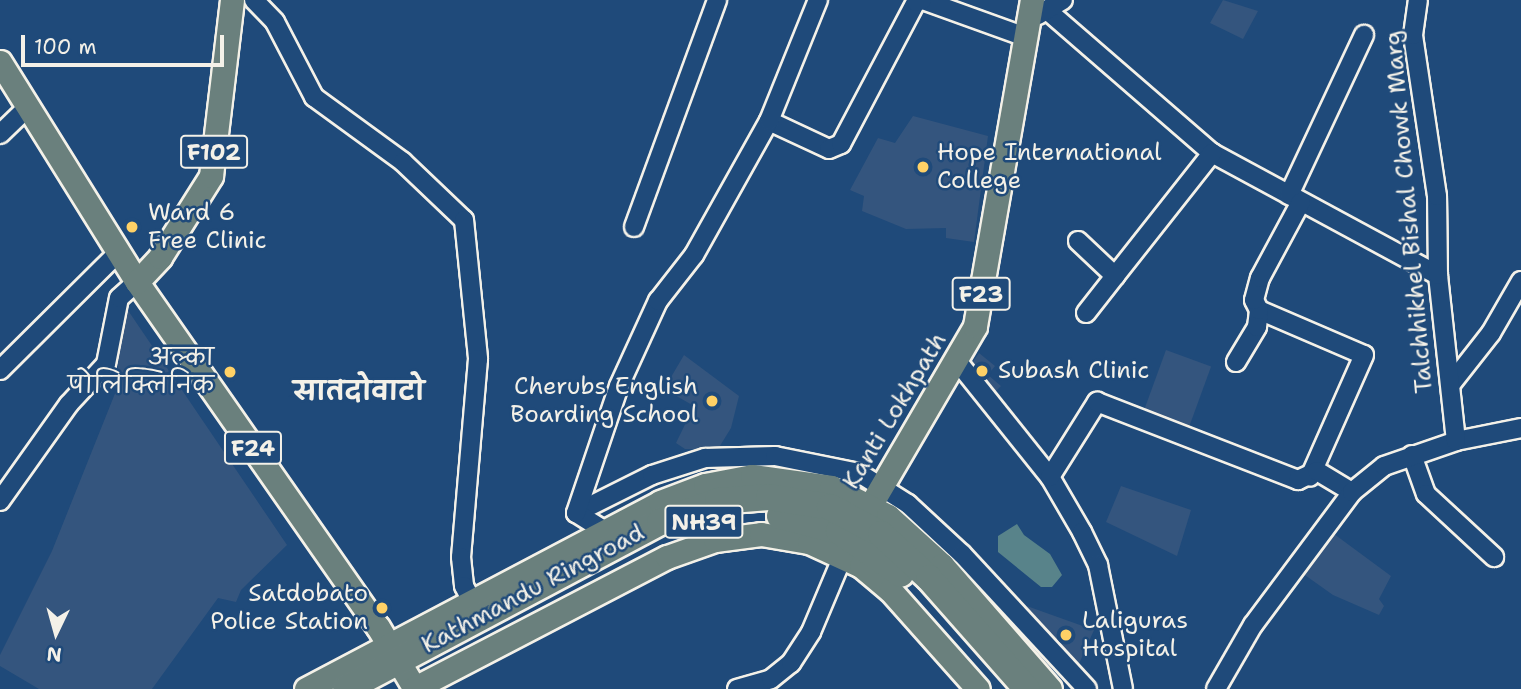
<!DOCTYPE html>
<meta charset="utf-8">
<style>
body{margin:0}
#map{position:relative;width:1521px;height:689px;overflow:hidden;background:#1f4a7a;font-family:"Shantell Sans","Playpen Sans Deva",sans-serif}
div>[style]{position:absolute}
.built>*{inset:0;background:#34557e;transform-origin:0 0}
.green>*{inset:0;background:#58838a}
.roads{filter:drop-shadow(2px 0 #f4f1e8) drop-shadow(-2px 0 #f4f1e8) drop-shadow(0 2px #f4f1e8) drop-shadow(0 -2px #f4f1e8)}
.minor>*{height:18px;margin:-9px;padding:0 9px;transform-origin:9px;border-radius:9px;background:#1f4a7a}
.major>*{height:23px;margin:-11.5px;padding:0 11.5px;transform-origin:11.5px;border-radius:11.5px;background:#6a807d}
.highway>*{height:26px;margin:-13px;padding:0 13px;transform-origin:13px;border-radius:13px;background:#6a807d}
.dots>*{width:19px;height:19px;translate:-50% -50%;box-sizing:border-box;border:4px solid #1f4a7a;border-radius:50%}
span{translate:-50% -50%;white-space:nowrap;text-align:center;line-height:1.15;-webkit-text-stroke:5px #1f4a7a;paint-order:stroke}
.shield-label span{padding:2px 5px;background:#1f4a7a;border:2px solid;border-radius:5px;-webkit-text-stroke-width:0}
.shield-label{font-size:23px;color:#f4f1e8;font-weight:700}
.poi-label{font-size:24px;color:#f4f1e8}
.left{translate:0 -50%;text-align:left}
.right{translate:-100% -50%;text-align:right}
.street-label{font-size:24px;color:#f4f1e8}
.neighbourhood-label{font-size:26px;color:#f4f1e8;font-weight:700}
.north{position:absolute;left:21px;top:598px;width:70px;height:70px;-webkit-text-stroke:5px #1f4a7a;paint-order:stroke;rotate:185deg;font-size:19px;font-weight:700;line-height:28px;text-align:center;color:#f4f1e8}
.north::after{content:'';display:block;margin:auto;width:24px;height:32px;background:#f4f1e8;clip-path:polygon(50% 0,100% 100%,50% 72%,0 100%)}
.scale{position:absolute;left:21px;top:35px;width:203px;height:32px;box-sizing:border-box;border:4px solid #f4f1e8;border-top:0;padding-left:9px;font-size:21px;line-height:24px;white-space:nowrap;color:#f4f1e8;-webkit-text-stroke:5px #1f4a7a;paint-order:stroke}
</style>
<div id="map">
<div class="built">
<i style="clip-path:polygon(1223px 0,1258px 11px,1243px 39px,1210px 23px)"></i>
<i style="clip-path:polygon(913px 116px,988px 136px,974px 242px,946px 238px,946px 228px,906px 229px,862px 211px,864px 196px,850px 190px,878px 138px,895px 143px)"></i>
<i style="clip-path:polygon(123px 303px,287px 545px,241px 590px,236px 602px,218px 598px,152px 689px,39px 689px,0 666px,0 655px,52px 551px,116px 391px)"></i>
<i style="left:1166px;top:350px;width:48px;height:69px;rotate:20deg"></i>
<i style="clip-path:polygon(979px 353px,995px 366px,988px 375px,1001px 386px,994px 393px,969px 367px)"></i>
<i style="clip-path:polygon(684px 355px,739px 396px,731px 428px,718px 449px,685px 449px,676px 443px,694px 406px,664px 389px)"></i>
<i style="clip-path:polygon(1121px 486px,1191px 510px,1177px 556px,1106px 522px)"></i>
<i style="clip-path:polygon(1330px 531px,1391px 576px,1379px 599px,1384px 606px,1379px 615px,1333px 595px,1302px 573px)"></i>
<i style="clip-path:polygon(1024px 605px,1094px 630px,1078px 666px,1027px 625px)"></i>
</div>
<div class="green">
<i style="clip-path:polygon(1017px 524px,1024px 535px,1050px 554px,1062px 575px,1052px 587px,1041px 587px,998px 552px,998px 536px)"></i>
</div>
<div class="roads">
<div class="minor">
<i style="left:254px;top:0;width:30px;rotate:46deg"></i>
<i style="left:275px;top:22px;width:85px;rotate:62.5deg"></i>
<i style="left:314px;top:97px;width:110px;rotate:36.1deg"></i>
<i style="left:403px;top:162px;width:84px;rotate:43.6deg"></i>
<i style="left:464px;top:220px;width:140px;rotate:84.2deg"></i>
<i style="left:478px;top:359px;width:199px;rotate:94.9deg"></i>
<i style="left:461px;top:557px;width:29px;rotate:84deg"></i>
<i style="left:464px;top:586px;width:17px;rotate:62deg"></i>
<i style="left:923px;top:0;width:106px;rotate:19.8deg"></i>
<i style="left:1048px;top:11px;width:217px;rotate:40.9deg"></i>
<i style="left:1212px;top:153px;width:257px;rotate:28.4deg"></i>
<i style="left:1038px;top:15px;width:29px;rotate:-31deg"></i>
<i style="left:769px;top:121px;width:66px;rotate:25deg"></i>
<i style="left:829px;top:149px;width:13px;rotate:-23deg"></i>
<i style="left:841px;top:144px;width:161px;rotate:-62.2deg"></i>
<i style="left:916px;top:2px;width:6px;rotate:-18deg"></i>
<i style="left:0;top:134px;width:40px;rotate:-44deg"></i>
<i style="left:1289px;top:195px;width:177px;rotate:-64.9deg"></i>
<i style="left:634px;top:227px;width:242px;rotate:-69.9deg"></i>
<i style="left:1078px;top:241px;width:51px;rotate:43.4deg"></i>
<i style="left:1115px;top:276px;width:157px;rotate:-51.7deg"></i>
<i style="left:1259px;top:310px;width:114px;rotate:23.2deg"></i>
<i style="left:1364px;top:355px;width:133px;rotate:113.9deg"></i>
<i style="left:1086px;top:313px;width:47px;rotate:-51.9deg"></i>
<i style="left:957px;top:361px;width:149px;rotate:51.3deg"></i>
<i style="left:1050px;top:477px;width:64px;rotate:59.8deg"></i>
<i style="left:1082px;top:532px;width:37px;rotate:64deg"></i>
<i style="left:1098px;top:565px;width:126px;rotate:78.6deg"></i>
<i style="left:1236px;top:362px;width:41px;rotate:-59deg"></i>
<i style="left:1257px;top:327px;width:17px;rotate:-83deg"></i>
<i style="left:1259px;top:310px;width:11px;rotate:-117deg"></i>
<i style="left:1254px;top:300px;width:23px;rotate:-75deg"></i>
<i style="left:1260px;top:278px;width:86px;rotate:-61.7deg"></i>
<i style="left:0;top:370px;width:168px;rotate:-44.8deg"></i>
<i style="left:1451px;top:384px;width:65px;rotate:-51.9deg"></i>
<i style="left:1491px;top:333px;width:60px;rotate:-60deg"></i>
<i style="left:1456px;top:441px;width:66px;rotate:-11.3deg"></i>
<i style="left:1412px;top:455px;width:41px;rotate:70.3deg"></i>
<i style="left:1426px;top:494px;width:93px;rotate:42.8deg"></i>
<i style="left:1050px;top:477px;width:89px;rotate:-57.9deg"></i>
<i style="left:1097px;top:402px;width:216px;rotate:21.2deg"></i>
<i style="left:1298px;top:480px;width:21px;rotate:-25deg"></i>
<i style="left:1317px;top:471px;width:41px;rotate:31deg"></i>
<i style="left:0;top:501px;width:119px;rotate:-54.6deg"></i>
<i style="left:69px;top:404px;width:54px;rotate:-47.2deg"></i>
<i style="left:106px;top:364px;width:67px;rotate:-78.9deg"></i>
<i style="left:119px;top:298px;width:24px;rotate:-42deg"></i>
<i style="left:576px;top:513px;width:85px;rotate:-26.6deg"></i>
<i style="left:652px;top:475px;width:56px;rotate:-17.8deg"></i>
<i style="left:705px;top:458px;width:70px;rotate:-1.6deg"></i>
<i style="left:775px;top:456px;width:86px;rotate:11.4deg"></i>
<i style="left:859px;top:473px;width:58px;rotate:32.3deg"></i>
<i style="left:908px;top:504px;width:74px;rotate:42.8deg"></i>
<i style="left:962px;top:554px;width:184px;rotate:47.2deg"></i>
<i style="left:605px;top:531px;width:34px;rotate:-148deg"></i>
<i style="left:576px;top:513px;width:134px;rotate:-71.3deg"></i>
<i style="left:619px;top:386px;width:94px;rotate:-65.4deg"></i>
<i style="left:658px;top:301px;width:58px;rotate:-52deg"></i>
<i style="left:694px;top:255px;width:154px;rotate:-60.8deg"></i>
<i style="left:769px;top:121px;width:131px;rotate:-68deg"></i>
<i style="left:737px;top:689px;width:35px;rotate:-16deg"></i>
<i style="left:771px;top:679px;width:26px;rotate:-39deg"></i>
<i style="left:791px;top:663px;width:37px;rotate:-57deg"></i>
<i style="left:811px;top:632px;width:82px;rotate:-67.2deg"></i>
<i style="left:1216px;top:689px;width:74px;rotate:-60deg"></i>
<i style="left:1253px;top:625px;width:166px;rotate:-53.3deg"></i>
<i style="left:1352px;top:492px;width:41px;rotate:-39.1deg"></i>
<i style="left:1384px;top:466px;width:76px;rotate:-19.1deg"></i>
<i style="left:1456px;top:441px;width:167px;rotate:-96.2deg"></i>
<i style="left:1438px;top:275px;width:79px;rotate:-90.7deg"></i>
<i style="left:1437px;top:196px;width:163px;rotate:-98.5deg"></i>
<i style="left:1413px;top:35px;width:35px;rotate:-82deg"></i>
</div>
<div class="major">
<i style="left:0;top:62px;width:259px;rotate:58.1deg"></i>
<i style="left:137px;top:282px;width:421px;rotate:55.1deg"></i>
<i style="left:378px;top:627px;width:72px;rotate:59.2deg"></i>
<i style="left:137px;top:282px;width:34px;rotate:-47deg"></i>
<i style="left:160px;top:257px;width:96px;rotate:-57.8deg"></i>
<i style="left:211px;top:176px;width:177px;rotate:-83.2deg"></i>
<i style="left:863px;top:518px;width:222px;rotate:-59.7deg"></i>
<i style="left:975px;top:326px;width:331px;rotate:-80.1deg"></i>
<i style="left:306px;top:689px;width:400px;rotate:-27.8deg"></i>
<i style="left:660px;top:502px;width:48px;rotate:-20.7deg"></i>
<i style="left:705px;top:485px;width:48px;rotate:-10.8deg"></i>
<i style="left:752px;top:476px;width:80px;rotate:7.9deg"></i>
<i style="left:831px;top:487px;width:64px;rotate:27deg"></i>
<i style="left:888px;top:516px;width:73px;rotate:42.2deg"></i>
<i style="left:942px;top:565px;width:164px;rotate:48.9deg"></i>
<i style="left:413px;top:689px;width:286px;rotate:-27.5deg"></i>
<i style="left:667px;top:557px;width:51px;rotate:-19.5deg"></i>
<i style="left:715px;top:540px;width:46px;rotate:-7.4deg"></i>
<i style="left:761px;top:534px;width:49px;rotate:9.5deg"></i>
<i style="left:809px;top:542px;width:57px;rotate:24.8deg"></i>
<i style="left:861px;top:566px;width:38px;rotate:40deg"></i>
<i style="left:890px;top:590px;width:132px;rotate:48.4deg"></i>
</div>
<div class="highway">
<i style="left:780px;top:516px;width:61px;rotate:14.3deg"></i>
<i style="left:839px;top:531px;width:75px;rotate:34.7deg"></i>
<i style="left:346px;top:689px;width:356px;rotate:-28deg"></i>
<i style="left:660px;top:522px;width:62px;rotate:-19.9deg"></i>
<i style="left:718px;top:501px;width:51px;rotate:-4.5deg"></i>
<i style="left:769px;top:497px;width:62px;rotate:9.3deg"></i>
<i style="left:830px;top:507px;width:58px;rotate:27.9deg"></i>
<i style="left:881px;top:534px;width:65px;rotate:42.5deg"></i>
<i style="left:929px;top:578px;width:148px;rotate:48.6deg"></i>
</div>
</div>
<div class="dots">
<i style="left:923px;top:167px;background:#ffd166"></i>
<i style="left:132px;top:227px;background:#ffd166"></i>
<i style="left:982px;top:371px;background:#ffd166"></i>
<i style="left:230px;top:372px;background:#ffd166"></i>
<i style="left:712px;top:401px;background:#ffd166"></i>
<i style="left:382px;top:608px;background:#ffd166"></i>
<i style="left:1066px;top:635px;background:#ffd166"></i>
</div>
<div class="shield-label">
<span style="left:214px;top:152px">F102</span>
<span style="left:981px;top:294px">F23</span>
<span style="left:253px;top:448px">F24</span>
<span style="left:704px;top:522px">NH39</span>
</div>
<div class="poi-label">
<span class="left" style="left:937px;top:167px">Hope International<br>College</span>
<span class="left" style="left:148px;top:227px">Ward 6<br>Free Clinic</span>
<span class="right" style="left:214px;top:372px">अल्का<br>पोलिक्लिनिक</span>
<span class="left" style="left:998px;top:371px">Subash Clinic</span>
<span class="right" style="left:698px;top:401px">Cherubs English<br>Boarding School</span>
<span class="right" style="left:368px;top:608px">Satdobato<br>Police Station</span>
<span class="left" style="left:1082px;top:635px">Laliguras<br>Hospital</span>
</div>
<div class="street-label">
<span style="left:1409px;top:212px;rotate:-95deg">Talchhikhel Bishal Chowk Marg</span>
<span style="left:895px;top:411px;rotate:-59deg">Kanti Lokhpath</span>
<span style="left:533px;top:589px;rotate:-28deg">Kathmandu Ringroad</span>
</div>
<div class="neighbourhood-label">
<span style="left:359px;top:391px">सातदोवाटो</span>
</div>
<div class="north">N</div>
<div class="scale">100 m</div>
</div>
